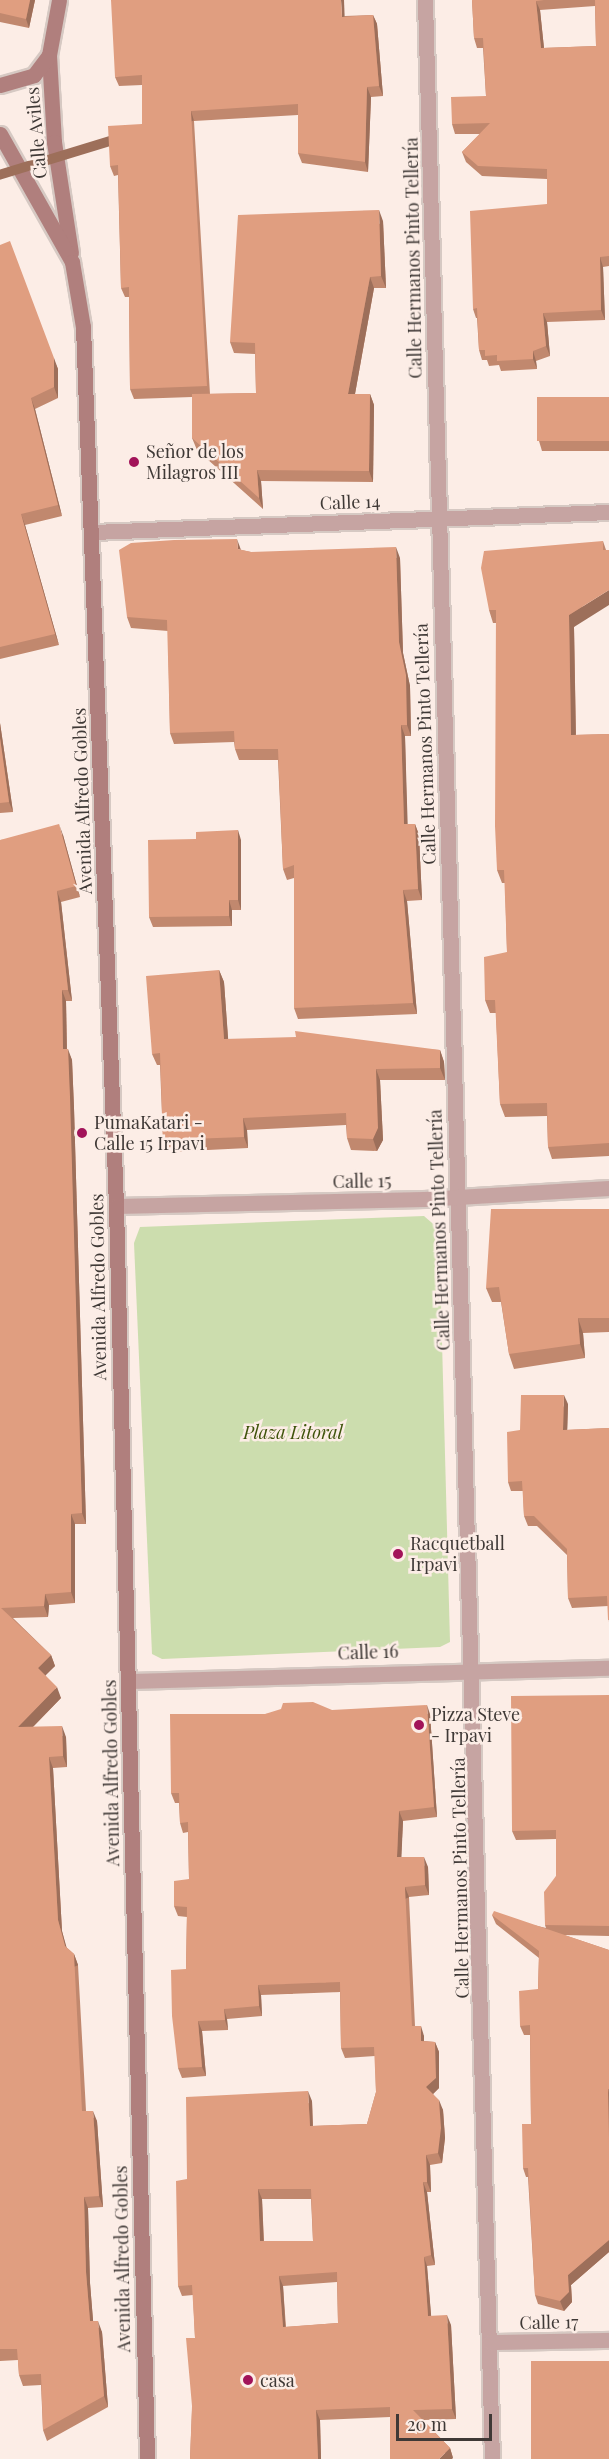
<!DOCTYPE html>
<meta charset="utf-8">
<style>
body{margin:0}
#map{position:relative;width:609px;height:2459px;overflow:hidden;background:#fcede6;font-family:"Playfair Display",serif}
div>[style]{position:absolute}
.green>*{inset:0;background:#ccddae}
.roads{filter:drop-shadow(2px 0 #d6c9c3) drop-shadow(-2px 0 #d6c9c3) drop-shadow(0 2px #d6c9c3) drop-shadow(0 -2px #d6c9c3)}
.street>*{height:15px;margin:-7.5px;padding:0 7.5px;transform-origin:7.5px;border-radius:7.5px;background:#c6a4a2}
.secondary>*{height:15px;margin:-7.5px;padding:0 7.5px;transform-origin:7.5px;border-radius:7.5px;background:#b07f7d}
.wall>*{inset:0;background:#c1886e}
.shaded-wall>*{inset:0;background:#9d6f5a;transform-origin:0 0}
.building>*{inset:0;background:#e09e80;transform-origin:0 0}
.dots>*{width:16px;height:16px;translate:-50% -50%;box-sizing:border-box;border:3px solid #fcede6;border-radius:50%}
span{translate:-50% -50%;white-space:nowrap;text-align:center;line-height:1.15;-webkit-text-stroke:5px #fcede6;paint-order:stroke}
.street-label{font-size:18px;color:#3f3936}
.poi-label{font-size:18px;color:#3f3936}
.left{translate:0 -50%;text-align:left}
.park-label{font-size:18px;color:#3f530b;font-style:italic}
.scale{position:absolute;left:396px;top:2414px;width:96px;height:27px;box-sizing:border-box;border:3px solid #3f3936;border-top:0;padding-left:8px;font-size:18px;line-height:21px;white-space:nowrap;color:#3f3936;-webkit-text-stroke:4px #fcede6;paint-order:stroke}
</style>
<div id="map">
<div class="green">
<i style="clip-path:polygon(424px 1216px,439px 1229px,450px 1642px,440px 1647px,162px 1659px,152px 1654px,134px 1243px,140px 1227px)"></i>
</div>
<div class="roads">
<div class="street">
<i style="left:425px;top:0;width:2460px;rotate:88.44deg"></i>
<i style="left:93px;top:532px;width:516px;rotate:-2.22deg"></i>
<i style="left:116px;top:1206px;width:308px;rotate:-1.3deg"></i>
<i style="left:424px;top:1199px;width:185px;rotate:-3.4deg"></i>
<i style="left:129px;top:1681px;width:480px;rotate:-1.6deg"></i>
<i style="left:490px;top:2342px;width:119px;rotate:-1deg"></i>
</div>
<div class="secondary">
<i style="left:59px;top:0;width:56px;rotate:100.3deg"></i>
<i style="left:49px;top:55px;width:87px;rotate:86.7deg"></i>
<i style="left:54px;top:142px;width:112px;rotate:81.3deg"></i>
<i style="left:0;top:85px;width:35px;rotate:-16deg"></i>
<i style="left:34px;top:75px;width:25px;rotate:-53deg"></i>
<i style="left:0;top:134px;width:147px;rotate:60.6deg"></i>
<i style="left:72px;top:262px;width:66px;rotate:80.4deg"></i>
<i style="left:83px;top:327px;width:880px;rotate:87.85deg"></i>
<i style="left:116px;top:1206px;width:1253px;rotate:88.58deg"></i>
</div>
</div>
<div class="wall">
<i style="clip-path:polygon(0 0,35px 0,29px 28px,0 22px)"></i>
<i style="clip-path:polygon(evenodd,472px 0,609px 0,609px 266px,603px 267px,605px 320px,547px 322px,550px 356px,536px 361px,537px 369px,501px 371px,499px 365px,489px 366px,487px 360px,482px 360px,479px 350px,477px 318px,476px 318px,473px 309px,547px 204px,547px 179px,482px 176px,466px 162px,462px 152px,480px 134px,455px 134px,452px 124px,486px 96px,483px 48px,477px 48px,474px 38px,472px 0,595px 6px,596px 46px,544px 48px,540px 10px,595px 6px)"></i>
<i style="clip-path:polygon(373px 15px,377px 24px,383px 96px,371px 97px,368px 172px,302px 163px,298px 153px,298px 115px,194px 121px,210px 394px,256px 393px,255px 354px,234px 353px,230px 342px,383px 221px,386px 288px,374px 288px,355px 394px,370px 394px,374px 405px,373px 482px,261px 481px,263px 509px,197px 450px,192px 438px,192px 397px,134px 399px,130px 389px,129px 297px,125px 297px,121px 288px,118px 175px,114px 176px,110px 166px,142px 124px,142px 85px,119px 86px,115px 77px,345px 16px)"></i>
<i style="clip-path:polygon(0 245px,58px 369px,58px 398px,35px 409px,62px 516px,25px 525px,59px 645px,0 659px)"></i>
<i style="clip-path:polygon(609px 397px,609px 451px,542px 451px,539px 441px)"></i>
<i style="clip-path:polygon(603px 541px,606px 550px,574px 627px,576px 735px,609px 734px,609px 1156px,552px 1159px,548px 1147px,547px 1116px,505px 1117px,500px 1104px,496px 1013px,490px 1013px,485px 1000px,507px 952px,505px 883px,502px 883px,497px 870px,496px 623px,493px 623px,489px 610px)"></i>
<i style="clip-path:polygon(241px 550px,251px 552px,400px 558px,403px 653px,410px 686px,411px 736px,405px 736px,407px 824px,415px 824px,419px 835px,422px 900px,407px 901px,417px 1014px,298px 1019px,294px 1008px,294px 878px,287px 880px,283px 869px,278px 760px,239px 760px,235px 749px,234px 742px,174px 744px,170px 733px,168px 631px,131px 628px,127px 617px)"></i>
<i style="clip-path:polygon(0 723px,13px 812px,0 813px)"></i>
<i style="clip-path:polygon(63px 835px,80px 897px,61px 902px,72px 1001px,66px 1001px,67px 1049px,72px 1060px,74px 1108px,86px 1524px,75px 1524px,75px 1603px,49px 1605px,48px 1617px,13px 1618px,51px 1655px,55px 1666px,45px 1675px,61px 1698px,33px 1727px,66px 1737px,67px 1767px,53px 1768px,62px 1931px,66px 1947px,74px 1954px,78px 1965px,86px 2111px,97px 2121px,103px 2207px,88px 2208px,90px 2283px,93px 2321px,102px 2332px,108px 2407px,47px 2441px,43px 2430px,41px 2385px,23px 2386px,19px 2375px,18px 2360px,0 2361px,0 840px)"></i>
<i style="clip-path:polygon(241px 840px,241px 910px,232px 910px,232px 926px,153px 927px,149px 917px)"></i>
<i style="clip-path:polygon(219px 970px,224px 982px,228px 1039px,440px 1050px,444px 1062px,445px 1080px,380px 1080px,383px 1140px,377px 1151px,351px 1150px,347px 1138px,346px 1125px,247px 1130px,248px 1148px,168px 1152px,163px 1140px,160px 1065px,157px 1065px,152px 1054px)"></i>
<i style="clip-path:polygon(609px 1209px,609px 1332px,583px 1333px,585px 1358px,514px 1369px,509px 1354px,501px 1302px,492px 1302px,486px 1288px)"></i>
<i style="clip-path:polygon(568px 1404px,567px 1430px,609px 1428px,609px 1623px,608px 1606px,572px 1608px,568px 1598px,567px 1555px,537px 1526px,528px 1526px,524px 1516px,523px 1491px,511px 1491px,508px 1482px,520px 1430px)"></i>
<i style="clip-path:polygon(609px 1695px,609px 1936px,564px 1935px,609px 1950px,609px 2252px,571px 2285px,572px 2302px,564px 2311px,538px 2304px,535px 2295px,528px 2177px,526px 2177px,523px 2168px,531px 2124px,530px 2035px,524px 2035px,520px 2026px,538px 1989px,539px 1958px,496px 1924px,492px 1915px,546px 1928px,545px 1925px,556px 1876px,556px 1839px,516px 1840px,512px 1831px)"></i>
<i style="clip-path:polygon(evenodd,332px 1710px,430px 1714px,437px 1817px,403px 1821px,401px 1857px,428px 1867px,429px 1895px,409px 1897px,415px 2026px,424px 2036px,424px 2041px,435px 2042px,439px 2052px,439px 2088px,433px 2094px,443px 2110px,445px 2138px,442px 2163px,430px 2165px,431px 2192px,427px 2192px,435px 2265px,427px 2266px,431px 2316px,451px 2325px,456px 2419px,423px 2420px,450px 2448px,453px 2458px,390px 2417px,320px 2420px,321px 2459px,190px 2459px,195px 2338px,193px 2295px,182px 2296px,178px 2286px,187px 2179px,312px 2101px,313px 2126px,367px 2124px,376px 2092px,375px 2056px,345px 2058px,341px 2048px,340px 1992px,261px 1995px,262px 2016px,227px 2019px,228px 2030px,202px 2031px,206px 2076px,182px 2078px,178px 2068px,186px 1969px,187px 1917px,178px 1916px,174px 1906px,189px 1879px,188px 1832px,183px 1833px,180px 1823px,179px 1803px,175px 1803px,171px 1793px,265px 1714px,332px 1710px,262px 2199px,311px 2199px,313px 2241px,264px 2241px,262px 2199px,332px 1710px,337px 2282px,338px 2323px,286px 2327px,283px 2286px,337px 2282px)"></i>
</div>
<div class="shaded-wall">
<i style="clip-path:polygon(30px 0,35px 0,29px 28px,26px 19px)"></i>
<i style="clip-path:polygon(341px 0,344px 0,345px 26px,342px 17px)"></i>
<i style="clip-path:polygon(536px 1px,540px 10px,545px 58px,541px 48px)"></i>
<i style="clip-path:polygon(373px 15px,377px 24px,383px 96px,379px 86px)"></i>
<i style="clip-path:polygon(367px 87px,371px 97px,368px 172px,365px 162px)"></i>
<i style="left:191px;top:111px;width:10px;height:275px;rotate:73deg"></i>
<i style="clip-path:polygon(379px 210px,383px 221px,386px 288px,381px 276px)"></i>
<i style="clip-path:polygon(600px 257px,603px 267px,605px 320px,601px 310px)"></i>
<i style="clip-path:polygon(370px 277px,374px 288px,353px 405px,348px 394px)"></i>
<i style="clip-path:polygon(543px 313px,547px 322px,550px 356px,546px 346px)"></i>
<i style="clip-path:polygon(533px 351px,536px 361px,537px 369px,533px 359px)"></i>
<i style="clip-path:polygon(54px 358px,58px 369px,58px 398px,54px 387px)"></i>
<i style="clip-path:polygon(370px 394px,374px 405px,373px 482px,369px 471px)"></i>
<i style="clip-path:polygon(31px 398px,35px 409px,62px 516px,58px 505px)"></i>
<i style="clip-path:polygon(257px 470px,261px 481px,263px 509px,259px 498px)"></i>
<i style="clip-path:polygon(21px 514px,25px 525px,59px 645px,55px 634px)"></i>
<i style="clip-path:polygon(237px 539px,241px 550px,238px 549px)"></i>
<i style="clip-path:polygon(396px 547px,400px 558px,403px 653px,410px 686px,411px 736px,407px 725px,399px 642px)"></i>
<i style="clip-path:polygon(609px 590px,609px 605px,574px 627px,576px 748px,571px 735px,569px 615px)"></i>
<i style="clip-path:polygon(0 723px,13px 812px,9px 802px,0 738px)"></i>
<i style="clip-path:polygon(401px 725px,405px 736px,408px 835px,404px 824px)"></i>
<i style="clip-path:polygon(59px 824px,63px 835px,80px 897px,76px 886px)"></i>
<i style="clip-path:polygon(415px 824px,419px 835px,422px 900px,418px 889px)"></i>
<i style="clip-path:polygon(238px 830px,241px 840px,241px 910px,238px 900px)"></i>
<i style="clip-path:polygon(403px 890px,407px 901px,417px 1014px,413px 1003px)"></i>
<i style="clip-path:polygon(57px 891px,61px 902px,72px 1001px,68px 990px)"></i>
<i style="clip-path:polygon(229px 900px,232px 910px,232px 926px,229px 916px)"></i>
<i style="clip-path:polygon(219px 970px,224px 982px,229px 1051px,224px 1039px)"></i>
<i style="clip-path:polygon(62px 990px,66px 1001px,67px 1060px,63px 1049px)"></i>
<i style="clip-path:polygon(68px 1049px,72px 1060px,74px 1108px,86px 1524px,82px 1513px)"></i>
<i style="clip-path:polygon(440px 1050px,444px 1062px,445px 1080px,440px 1068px)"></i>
<i style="clip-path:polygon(376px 1069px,380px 1080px,383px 1140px,377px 1151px,373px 1139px)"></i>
<i style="clip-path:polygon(243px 1118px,247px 1130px,248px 1148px,244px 1137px)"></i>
<i style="clip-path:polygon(578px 1318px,583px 1333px,585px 1358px,580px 1344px)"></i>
<i style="clip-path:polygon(564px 1395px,568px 1404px,567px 1440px,563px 1430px)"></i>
<i style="clip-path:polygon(71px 1514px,75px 1524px,75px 1603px,71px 1592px)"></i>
<i style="clip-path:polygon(45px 1594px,49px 1605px,48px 1617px,44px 1606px)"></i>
<i style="clip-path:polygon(51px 1655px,55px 1666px,42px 1679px,38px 1668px)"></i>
<i style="clip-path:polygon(57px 1687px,61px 1698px,22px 1738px,18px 1727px)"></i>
<i style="clip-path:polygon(427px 1705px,430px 1714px,437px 1817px,434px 1807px)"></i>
<i style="clip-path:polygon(62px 1726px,66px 1737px,67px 1767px,63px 1756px)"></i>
<i style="clip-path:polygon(49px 1757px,53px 1768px,62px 1931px,69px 1956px,65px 1946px,58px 1920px)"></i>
<i style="clip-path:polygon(399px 1811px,403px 1821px,401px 1867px,397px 1857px)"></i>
<i style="clip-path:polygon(424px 1857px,428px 1867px,429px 1895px,425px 1885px)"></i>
<i style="left:405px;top:1887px;width:11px;height:139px;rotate:68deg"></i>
<i style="left:74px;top:1954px;width:12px;height:157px;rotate:70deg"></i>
<i style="clip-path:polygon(258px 1985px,261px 1995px,262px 2016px,259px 2006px)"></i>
<i style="clip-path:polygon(224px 2009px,227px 2019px,228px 2030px,225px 2020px)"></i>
<i style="clip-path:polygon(198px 2021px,202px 2031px,206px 2076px,202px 2067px)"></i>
<i style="clip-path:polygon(421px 2026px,424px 2036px,424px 2051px,421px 2041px)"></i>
<i style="clip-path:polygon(435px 2042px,439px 2052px,439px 2088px,430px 2097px,426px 2087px)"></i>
<i style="clip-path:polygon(608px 2089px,609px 2093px,609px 2138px)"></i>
<i style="clip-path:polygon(308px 2091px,312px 2101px,313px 2136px,310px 2126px)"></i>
<i style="clip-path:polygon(439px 2100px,443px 2110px,445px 2138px,442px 2163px,438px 2153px)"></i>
<i style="clip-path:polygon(93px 2111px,97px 2121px,103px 2207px,99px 2196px)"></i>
<i style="clip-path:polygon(426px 2155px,430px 2165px,431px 2192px,427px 2182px)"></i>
<i style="clip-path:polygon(423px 2182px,427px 2192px,435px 2265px,431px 2255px)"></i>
<i style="clip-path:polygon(258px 2189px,262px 2199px,264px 2251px,260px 2241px)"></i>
<i style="clip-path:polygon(84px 2197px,88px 2208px,90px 2283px,94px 2332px,90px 2321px,86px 2272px)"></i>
<i style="clip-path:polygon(609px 2240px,609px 2252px,571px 2285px,572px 2302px,564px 2311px,560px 2301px,568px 2275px)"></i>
<i style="clip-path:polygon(424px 2257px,427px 2266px,432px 2326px,428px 2316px)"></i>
<i style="clip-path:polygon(279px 2276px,283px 2286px,286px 2337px,283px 2327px)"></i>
<i style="clip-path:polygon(447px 2315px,451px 2325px,456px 2419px,452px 2409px)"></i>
<i style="clip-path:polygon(98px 2321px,102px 2332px,108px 2407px,104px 2396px)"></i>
<i style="clip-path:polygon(316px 2410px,320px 2420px,321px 2459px,318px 2459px)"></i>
<i style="clip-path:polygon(450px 2448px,453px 2458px,452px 2459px,439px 2459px)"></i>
</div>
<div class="building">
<i style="clip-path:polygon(0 0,30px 0,26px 19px,0 13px)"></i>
<i style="clip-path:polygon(111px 0,341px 0,342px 17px,373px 15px,379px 86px,367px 87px,365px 162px,298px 153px,298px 104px,191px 111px,207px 386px,130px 389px,129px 287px,121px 288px,118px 165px,110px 166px,108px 126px,142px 124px,142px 75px,115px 77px)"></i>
<i style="clip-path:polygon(472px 0,544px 0,536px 1px,541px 48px,596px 46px,595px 0,609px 0,609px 256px,600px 257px,601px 310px,543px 313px,546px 346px,533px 351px,533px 359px,497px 361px,497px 355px,485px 356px,485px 350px,479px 350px,477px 308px,473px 309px,470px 211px,547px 204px,547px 169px,478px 166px,462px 152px,490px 123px,452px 124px,451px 97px,486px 96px,483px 38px,474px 38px)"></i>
<i style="clip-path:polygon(379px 210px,381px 276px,370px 277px,348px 394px,370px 394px,369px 471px,257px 470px,259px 498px,192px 438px,192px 394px,256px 393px,255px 343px,230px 342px,238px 215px)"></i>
<i style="clip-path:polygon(10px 241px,54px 358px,54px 387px,31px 398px,58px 505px,21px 514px,55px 634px,0 647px,0 245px)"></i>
<i style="left:609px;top:397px;width:44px;height:72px;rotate:90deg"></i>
<i style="clip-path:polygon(237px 539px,238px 549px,251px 552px,396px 547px,399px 642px,406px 675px,407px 725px,401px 725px,404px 824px,415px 824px,418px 889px,403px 890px,413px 1003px,294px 1008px,294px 865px,283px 869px,278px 749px,235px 749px,234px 731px,170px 733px,167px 620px,127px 617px,119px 550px,131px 543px,174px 540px)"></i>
<i style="clip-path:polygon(603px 541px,603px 550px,609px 550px,609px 590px,569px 615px,571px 735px,609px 734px,609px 1143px,548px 1147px,547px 1103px,500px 1104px,495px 1000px,485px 1000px,484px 957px,507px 952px,504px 870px,497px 870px,495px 826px,496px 610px,489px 610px,481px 568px,484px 551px)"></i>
<i style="clip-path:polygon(0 738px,9px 802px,0 803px)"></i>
<i style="clip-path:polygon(59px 824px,76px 886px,57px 891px,68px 990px,62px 990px,63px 1049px,68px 1049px,70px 1097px,82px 1513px,71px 1514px,71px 1592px,45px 1594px,44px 1606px,1px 1608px,51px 1655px,38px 1668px,57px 1687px,18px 1727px,62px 1726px,63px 1756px,49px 1757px,58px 1920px,65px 1946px,74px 1954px,82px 2111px,93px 2111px,99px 2196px,84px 2197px,86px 2272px,90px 2321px,98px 2321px,104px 2396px,43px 2430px,41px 2374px,19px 2375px,17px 2349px,0 2349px,0 840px)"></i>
<i style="clip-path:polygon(238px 830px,238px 900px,229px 900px,229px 916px,149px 917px,148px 840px,196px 839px,196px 832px)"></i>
<i style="clip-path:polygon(219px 970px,224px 1039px,296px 1037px,295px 1031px,440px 1050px,440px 1068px,376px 1069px,378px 1128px,373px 1139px,347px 1138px,346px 1113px,243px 1118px,244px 1137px,163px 1140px,160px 1053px,152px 1054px,146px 976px)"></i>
<i style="clip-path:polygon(491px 1209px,609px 1209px,609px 1318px,578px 1318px,580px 1344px,509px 1354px,499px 1287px,486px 1288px)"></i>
<i style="clip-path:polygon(521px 1395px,564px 1395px,563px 1430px,609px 1428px,609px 1620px,608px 1620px,607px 1596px,568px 1598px,567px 1549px,534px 1516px,524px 1516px,522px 1481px,508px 1482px,507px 1432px,520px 1430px)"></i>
<i style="clip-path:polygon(609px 1695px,609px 1926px,545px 1925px,544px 1892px,556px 1876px,556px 1830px,512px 1831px,511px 1696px)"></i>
<i style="clip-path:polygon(evenodd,313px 1702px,332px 1710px,427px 1705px,434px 1807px,399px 1811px,397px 1857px,424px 1857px,425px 1885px,405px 1887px,412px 2026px,421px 2026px,421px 2041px,435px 2042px,436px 2078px,426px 2087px,439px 2100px,441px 2128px,438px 2153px,426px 2155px,427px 2182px,423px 2182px,431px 2255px,424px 2257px,428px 2316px,447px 2315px,452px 2409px,413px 2410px,450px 2448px,439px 2459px,390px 2459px,390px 2407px,316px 2410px,318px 2459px,190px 2459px,192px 2406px,186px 2338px,195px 2338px,192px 2285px,178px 2286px,176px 2181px,187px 2179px,186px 2097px,308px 2091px,310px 2126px,367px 2124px,376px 2092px,374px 2047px,341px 2048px,340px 1982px,258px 1985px,259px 2006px,224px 2009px,225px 2020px,198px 2021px,202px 2067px,178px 2068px,172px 2016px,171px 1970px,186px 1969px,187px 1907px,174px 1906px,174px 1881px,189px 1879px,188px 1822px,180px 1823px,179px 1793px,171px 1793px,170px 1714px,265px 1714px,281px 1709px,283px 1703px,313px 1702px,258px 2189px,311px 2189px,313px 2241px,260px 2241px,258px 2189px,313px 1702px,337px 2272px,338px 2323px,283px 2327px,279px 2276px,337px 2272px)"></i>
<i style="clip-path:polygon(494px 1911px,609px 1950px,609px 2089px,608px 2089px,609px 2138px,609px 2240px,568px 2275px,569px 2292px,560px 2301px,535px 2295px,528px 2168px,523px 2168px,522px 2124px,531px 2124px,530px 2025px,520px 2026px,519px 1991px,538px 1989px,539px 1951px,492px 1915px)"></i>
<i style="left:609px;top:2361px;width:98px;height:78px;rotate:90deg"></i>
</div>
<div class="dots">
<i style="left:134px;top:462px;background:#a21359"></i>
<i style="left:82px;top:1133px;background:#a21359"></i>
<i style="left:398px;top:1554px;background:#a21359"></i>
<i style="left:419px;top:1725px;background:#a21359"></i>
<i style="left:248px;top:2380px;background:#a21359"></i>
</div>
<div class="street-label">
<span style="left:36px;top:133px;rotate:-95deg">Calle Aviles</span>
<span style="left:413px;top:258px;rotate:-91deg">Calle Hermanos Pinto Tellería</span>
<span style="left:350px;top:502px;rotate:-2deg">Calle 14</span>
<span style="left:425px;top:744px;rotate:-92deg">Calle Hermanos Pinto Tellería</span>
<span style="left:82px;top:801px;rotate:-92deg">Avenida Alfredo Gobles</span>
<span style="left:362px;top:1181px;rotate:-1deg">Calle 15</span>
<span style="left:439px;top:1230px;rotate:-92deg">Calle Hermanos Pinto Tellería</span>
<span style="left:98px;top:1287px;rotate:-91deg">Avenida Alfredo Gobles</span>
<span style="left:368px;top:1652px;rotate:-2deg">Calle 16</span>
<span style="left:111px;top:1773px;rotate:-91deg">Avenida Alfredo Gobles</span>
<span style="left:460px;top:1878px;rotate:-91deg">Calle Hermanos Pinto Tellería</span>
<span style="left:122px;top:2259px;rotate:-91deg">Avenida Alfredo Gobles</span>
<span style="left:549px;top:2322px;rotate:-1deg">Calle 17</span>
</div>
<div class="poi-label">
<span class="left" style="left:146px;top:462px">Señor de los<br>Milagros III</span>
<span class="left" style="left:94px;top:1133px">PumaKatari -<br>Calle 15 Irpavi</span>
<span class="left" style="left:410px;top:1554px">Racquetball<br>Irpavi</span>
<span class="left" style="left:431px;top:1725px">Pizza Steve<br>- Irpavi</span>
<span class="left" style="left:260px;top:2380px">casa</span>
</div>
<div class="park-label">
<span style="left:293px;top:1432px">Plaza Litoral</span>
</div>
<div class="scale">20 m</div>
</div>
